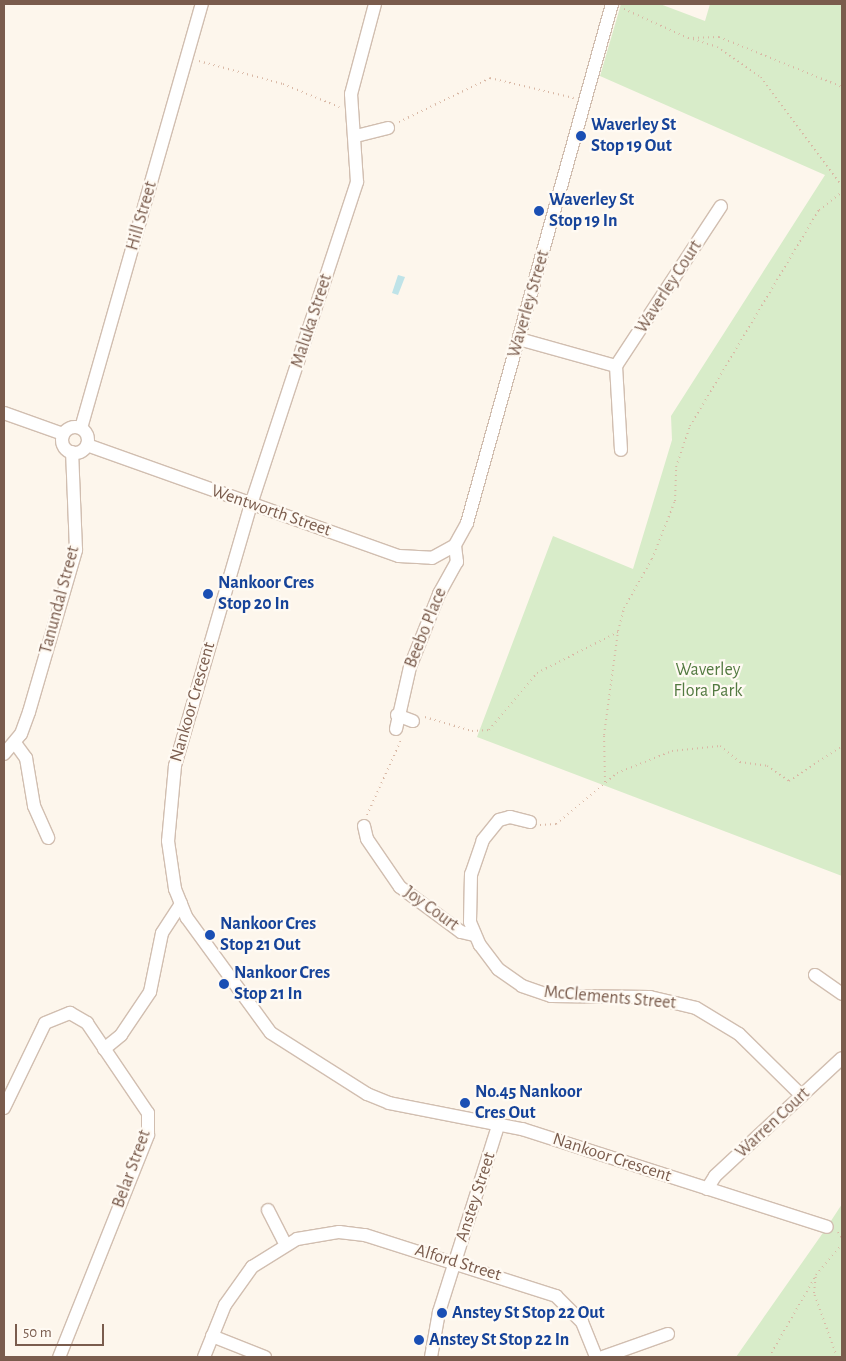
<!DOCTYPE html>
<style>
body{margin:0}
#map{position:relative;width:846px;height:1361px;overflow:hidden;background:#fdf6ec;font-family:"Alegreya Sans",sans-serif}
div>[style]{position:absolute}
.green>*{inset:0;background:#d8ecc9}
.water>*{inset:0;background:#bfe3e8}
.path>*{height:2px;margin-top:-1px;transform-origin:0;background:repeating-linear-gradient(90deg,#d9b8a5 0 1px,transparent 0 5px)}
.roads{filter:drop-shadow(1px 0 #d1beb0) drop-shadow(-1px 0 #d1beb0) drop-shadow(0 1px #d1beb0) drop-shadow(0 -1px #d1beb0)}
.street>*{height:12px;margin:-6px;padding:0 6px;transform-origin:6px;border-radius:6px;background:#fff}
.street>.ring{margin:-6px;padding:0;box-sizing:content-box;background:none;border:12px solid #fff;border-radius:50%}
.dots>*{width:14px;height:14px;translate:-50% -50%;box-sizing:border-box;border:2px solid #fffaf3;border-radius:50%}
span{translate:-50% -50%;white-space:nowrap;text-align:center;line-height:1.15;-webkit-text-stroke:4.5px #fffaf3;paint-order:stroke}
.transit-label{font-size:18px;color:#164399;font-weight:700}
.left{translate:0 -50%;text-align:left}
.street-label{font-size:18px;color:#7a5c4d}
.park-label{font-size:18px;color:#537a41}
.frame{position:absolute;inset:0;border:5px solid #7a5c4d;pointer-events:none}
.scale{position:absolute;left:15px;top:1324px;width:89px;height:22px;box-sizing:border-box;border:2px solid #7a5c4d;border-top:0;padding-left:6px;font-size:15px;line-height:18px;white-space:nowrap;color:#7a5c4d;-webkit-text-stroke:4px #fffaf3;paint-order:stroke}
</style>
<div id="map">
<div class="green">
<i style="clip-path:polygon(621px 4px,660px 4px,705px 21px,710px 4px,842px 4px,842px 876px,477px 737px,553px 536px,633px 569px,672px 440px,671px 416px,825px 175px,600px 76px)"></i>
<i style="clip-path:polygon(842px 1204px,842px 1357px,736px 1357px,827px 1227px)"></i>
</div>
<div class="water">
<i style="clip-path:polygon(398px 275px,405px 277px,398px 295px,392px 293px)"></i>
</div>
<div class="path">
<i style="left:624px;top:9px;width:70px;rotate:24.4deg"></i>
<i style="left:688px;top:38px;width:31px;rotate:-2deg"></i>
<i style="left:719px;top:37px;width:133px;rotate:22.1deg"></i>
<i style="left:693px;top:39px;width:25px;rotate:18deg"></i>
<i style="left:717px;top:47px;width:53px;rotate:34.3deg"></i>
<i style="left:761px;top:77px;width:136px;rotate:53.4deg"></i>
<i style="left:199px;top:61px;width:87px;rotate:15.3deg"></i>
<i style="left:283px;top:84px;width:61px;rotate:22.3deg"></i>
<i style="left:399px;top:122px;width:101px;rotate:-25.8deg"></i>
<i style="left:490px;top:78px;width:86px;rotate:13.4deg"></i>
<i style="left:425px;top:717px;width:49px;rotate:16.6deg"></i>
<i style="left:472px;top:731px;width:17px;rotate:-3deg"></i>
<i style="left:489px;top:730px;width:75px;rotate:-49.9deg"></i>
<i style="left:537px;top:673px;width:91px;rotate:-26.8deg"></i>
<i style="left:605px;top:782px;width:47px;rotate:-91.2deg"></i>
<i style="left:604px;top:735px;width:105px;rotate:-82.3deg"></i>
<i style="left:618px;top:631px;width:24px;rotate:-75deg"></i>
<i style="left:624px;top:608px;width:56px;rotate:-60.3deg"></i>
<i style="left:652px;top:559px;width:62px;rotate:-68.4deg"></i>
<i style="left:675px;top:501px;width:34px;rotate:-88deg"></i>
<i style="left:676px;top:467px;width:43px;rotate:-71.1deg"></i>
<i style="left:690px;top:426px;width:252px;rotate:-59.2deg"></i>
<i style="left:819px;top:210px;width:29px;rotate:-38deg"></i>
<i style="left:367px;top:815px;width:82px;rotate:-65.6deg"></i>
<i style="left:540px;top:825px;width:16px;rotate:-4deg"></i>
<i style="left:556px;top:824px;width:80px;rotate:-39.9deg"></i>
<i style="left:617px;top:773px;width:59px;rotate:-21.8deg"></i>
<i style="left:672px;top:751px;width:48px;rotate:-5.9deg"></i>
<i style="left:720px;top:746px;width:26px;rotate:39deg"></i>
<i style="left:740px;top:762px;width:27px;rotate:8deg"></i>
<i style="left:767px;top:766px;width:27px;rotate:34deg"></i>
<i style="left:789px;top:781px;width:64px;rotate:-33.4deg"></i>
<i style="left:838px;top:1232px;width:7px;rotate:56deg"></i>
<i style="left:769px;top:1357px;width:92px;rotate:-60.1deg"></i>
<i style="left:837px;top:1357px;width:68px;rotate:-109.8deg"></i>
<i style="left:814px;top:1293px;width:18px;rotate:-84deg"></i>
<i style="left:816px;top:1275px;width:40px;rotate:-50deg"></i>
</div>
<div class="roads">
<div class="street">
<i style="left:375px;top:4px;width:93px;rotate:104.9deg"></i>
<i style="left:351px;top:94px;width:88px;rotate:86.1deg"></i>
<i style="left:357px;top:182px;width:339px;rotate:108.2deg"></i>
<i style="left:251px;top:504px;width:273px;rotate:106.2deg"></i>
<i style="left:175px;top:766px;width:75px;rotate:95.3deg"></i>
<i style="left:168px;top:841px;width:49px;rotate:81.7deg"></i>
<i style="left:175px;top:889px;width:31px;rotate:68deg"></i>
<i style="left:187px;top:918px;width:142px;rotate:53.9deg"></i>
<i style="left:271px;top:1033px;width:114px;rotate:32.4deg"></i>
<i style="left:367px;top:1094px;width:24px;rotate:22deg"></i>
<i style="left:389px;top:1103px;width:136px;rotate:11.1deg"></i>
<i style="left:522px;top:1129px;width:320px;rotate:17.8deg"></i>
<i style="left:356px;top:136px;width:33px;rotate:-14deg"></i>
<i style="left:519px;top:339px;width:101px;rotate:15.6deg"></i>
<i style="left:616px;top:366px;width:191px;rotate:-56.7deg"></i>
<i style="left:616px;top:366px;width:84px;rotate:86.6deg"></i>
<i style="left:4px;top:413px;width:63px;rotate:19.6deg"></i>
<i class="ring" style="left:62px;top:427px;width:14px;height:14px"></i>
<i style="left:81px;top:428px;width:441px;rotate:-74.1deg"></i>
<i style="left:87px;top:445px;width:331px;rotate:19.6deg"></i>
<i style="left:399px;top:556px;width:33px;rotate:3deg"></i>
<i style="left:432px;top:558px;width:26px;rotate:-29deg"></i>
<i style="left:455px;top:545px;width:25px;rotate:-61deg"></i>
<i style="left:467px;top:523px;width:539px;rotate:-74.39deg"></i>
<i style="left:397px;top:715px;width:17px;rotate:21deg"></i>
<i style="left:396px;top:729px;width:64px;rotate:-77.3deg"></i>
<i style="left:410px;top:667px;width:79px;rotate:-68.3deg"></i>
<i style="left:439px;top:594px;width:37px;rotate:-61deg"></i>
<i style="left:457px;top:562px;width:17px;rotate:-97deg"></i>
<i style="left:15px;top:743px;width:19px;rotate:54deg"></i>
<i style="left:26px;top:758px;width:49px;rotate:80.5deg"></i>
<i style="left:34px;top:806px;width:35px;rotate:66deg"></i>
<i style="left:4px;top:754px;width:26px;rotate:-50deg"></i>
<i style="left:21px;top:734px;width:23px;rotate:-70deg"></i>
<i style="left:29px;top:712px;width:169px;rotate:-73.8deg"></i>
<i style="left:76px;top:550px;width:98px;rotate:-92.3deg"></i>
<i style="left:530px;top:822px;width:21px;rotate:-166deg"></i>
<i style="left:510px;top:817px;width:11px;rotate:165deg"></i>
<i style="left:499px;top:820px;width:26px;rotate:129deg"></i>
<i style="left:483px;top:840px;width:36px;rotate:109deg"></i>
<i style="left:471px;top:874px;width:48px;rotate:91.2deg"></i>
<i style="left:470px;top:922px;width:25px;rotate:67deg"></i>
<i style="left:480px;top:945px;width:30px;rotate:53deg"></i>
<i style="left:498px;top:969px;width:29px;rotate:35deg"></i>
<i style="left:522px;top:986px;width:31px;rotate:19deg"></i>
<i style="left:551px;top:996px;width:99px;rotate:0.6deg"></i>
<i style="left:650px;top:997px;width:47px;rotate:13.4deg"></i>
<i style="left:696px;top:1008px;width:50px;rotate:31.2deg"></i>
<i style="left:739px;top:1034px;width:88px;rotate:44.5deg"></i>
<i style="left:364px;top:826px;width:13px;rotate:77deg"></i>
<i style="left:367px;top:839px;width:58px;rotate:55.5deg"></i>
<i style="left:400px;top:887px;width:76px;rotate:36.4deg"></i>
<i style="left:461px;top:932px;width:13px;rotate:13deg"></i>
<i style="left:815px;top:975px;width:33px;rotate:35deg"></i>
<i style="left:104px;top:1049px;width:22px;rotate:-39deg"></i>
<i style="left:121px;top:1035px;width:52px;rotate:-56deg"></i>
<i style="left:150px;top:992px;width:60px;rotate:-78.5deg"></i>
<i style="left:162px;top:933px;width:35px;rotate:-57deg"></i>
<i style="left:4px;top:1108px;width:94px;rotate:-64.2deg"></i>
<i style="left:45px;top:1023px;width:27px;rotate:-22deg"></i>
<i style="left:70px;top:1013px;width:20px;rotate:30deg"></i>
<i style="left:87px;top:1023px;width:109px;rotate:55.9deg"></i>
<i style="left:148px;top:1113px;width:22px;rotate:90deg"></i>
<i style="left:148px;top:1135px;width:239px;rotate:111.8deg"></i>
<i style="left:707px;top:1189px;width:15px;rotate:-58deg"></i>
<i style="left:715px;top:1176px;width:173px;rotate:-42.9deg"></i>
<i style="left:268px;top:1210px;width:38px;rotate:63deg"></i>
<i style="left:212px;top:1336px;width:57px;rotate:21.6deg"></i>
<i style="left:204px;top:1357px;width:56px;rotate:-68deg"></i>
<i style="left:225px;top:1305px;width:47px;rotate:-54.6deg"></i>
<i style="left:252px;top:1267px;width:53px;rotate:-31.9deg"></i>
<i style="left:297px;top:1239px;width:43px;rotate:-9.5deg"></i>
<i style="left:339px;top:1232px;width:26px;rotate:7deg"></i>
<i style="left:365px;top:1235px;width:201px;rotate:17.7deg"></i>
<i style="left:556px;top:1296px;width:37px;rotate:45deg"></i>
<i style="left:582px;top:1322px;width:38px;rotate:68deg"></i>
<i style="left:431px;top:1357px;width:46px;rotate:-79.9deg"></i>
<i style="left:439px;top:1312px;width:198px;rotate:-72.4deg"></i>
<i style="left:603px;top:1357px;width:69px;rotate:-19.5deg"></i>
</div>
</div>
<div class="dots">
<i style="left:581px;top:136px;background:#1a4fb4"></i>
<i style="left:539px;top:211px;background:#1a4fb4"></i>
<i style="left:208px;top:594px;background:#1a4fb4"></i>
<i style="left:210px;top:935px;background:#1a4fb4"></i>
<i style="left:224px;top:984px;background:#1a4fb4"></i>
<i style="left:465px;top:1103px;background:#1a4fb4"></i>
<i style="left:442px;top:1313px;background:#1a4fb4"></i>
<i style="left:419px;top:1340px;background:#1a4fb4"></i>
</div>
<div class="transit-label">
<span class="left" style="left:591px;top:136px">Waverley St<br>Stop 19 Out</span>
<span class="left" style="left:549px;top:211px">Waverley St<br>Stop 19 In</span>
<span class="left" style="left:218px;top:594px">Nankoor Cres<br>Stop 20 In</span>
<span class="left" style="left:220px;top:935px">Nankoor Cres<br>Stop 21 Out</span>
<span class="left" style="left:234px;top:984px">Nankoor Cres<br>Stop 21 In</span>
<span class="left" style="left:475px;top:1103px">No.45 Nankoor<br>Cres Out</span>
<span class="left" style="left:452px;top:1313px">Anstey St Stop 22 Out</span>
<span class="left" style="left:429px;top:1340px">Anstey St Stop 22 In</span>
</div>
<div class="street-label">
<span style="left:142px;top:216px;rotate:-74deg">Hill Street</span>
<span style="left:669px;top:287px;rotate:-57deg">Waverley Court</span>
<span style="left:529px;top:304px;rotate:-74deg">Waverley Street</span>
<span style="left:312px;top:321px;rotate:-72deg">Maluka Street</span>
<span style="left:271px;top:511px;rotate:19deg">Wentworth Street</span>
<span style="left:60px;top:600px;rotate:-75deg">Tanundal Street</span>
<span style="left:426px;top:628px;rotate:-68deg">Beebo Place</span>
<span style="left:193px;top:702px;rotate:-74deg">Nankoor Crescent</span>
<span style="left:431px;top:909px;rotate:36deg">Joy Court</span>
<span style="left:610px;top:998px;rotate:5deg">McClements Street</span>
<span style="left:773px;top:1123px;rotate:-43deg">Warren Court</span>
<span style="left:612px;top:1158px;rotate:18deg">Nankoor Crescent</span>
<span style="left:132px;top:1169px;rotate:-70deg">Belar Street</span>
<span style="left:476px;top:1197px;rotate:-72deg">Anstey Street</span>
<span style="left:458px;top:1263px;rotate:17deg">Alford Street</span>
</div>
<div class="park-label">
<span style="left:708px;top:681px">Waverley<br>Flora Park</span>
</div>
<div class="frame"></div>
<div class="scale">50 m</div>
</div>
